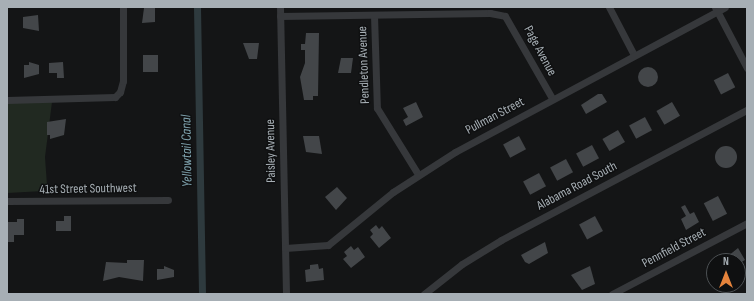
<!DOCTYPE html>
<style>
body{margin:0}
#map{position:relative;width:754px;height:301px;overflow:hidden;background:#141516;font-family:"Sofia Sans Condensed",sans-serif}
div>[style]{position:absolute}
.green>*{inset:0;background:#212921}
.canal>*{height:7px;margin:-3.5px;padding:0 3.5px;transform-origin:3.5px;border-radius:3.5px;background:#2e3a3e}
.building>*{inset:0;background:#434649;transform-origin:0 0}
.round{border-radius:50%}
.minor>*{height:7px;margin:-3.5px;padding:0 3.5px;transform-origin:3.5px;border-radius:3.5px;background:#36383b}
span{translate:-50% -50%;white-space:nowrap;text-align:center;line-height:1.15;-webkit-text-stroke:3px #0f1011;paint-order:stroke}
.street-label{font-size:13px;color:#a7afb5}
.water-label{font-size:14px;color:#80a4af;font-style:italic}
.frame{position:absolute;inset:0;border:8px solid #a7afb5;pointer-events:none}
.north{position:absolute;left:706px;top:253px;width:40px;height:40px;box-sizing:border-box;background:#0f1011;border:1px solid #4c5053;border-radius:50%;rotate:0deg;font-size:11px;font-weight:700;line-height:16px;text-align:center;color:#a7afb5}
.north::after{content:'';display:block;margin:auto;width:14px;height:18px;background:#e6843c;clip-path:polygon(50% 0,100% 100%,50% 72%,0 100%)}
</style>
<div id="map">
<div class="green">
<i style="clip-path:polygon(52px 102px,45px 157px,47px 185px,44px 191px,7px 193px,7px 103px)"></i>
</div>
<div class="canal">
<i style="left:197px;top:7px;width:287px;rotate:89deg"></i>
</div>
<div class="building">
<i style="clip-path:polygon(144px 8px,155px 8px,155px 22px,142px 23px)"></i>
<i style="clip-path:polygon(38px 15px,39px 31px,23px 28px,23px 17px)"></i>
<i style="clip-path:polygon(306px 33px,319px 33px,318px 96px,313px 96px,313px 100px,304px 100px,300px 77px,305px 63px,305px 50px,301px 50px,301px 44px,305px 44px)"></i>
<i style="clip-path:polygon(243px 43px,259px 43px,257px 59px,249px 59px)"></i>
<i style="left:158px;top:55px;width:17px;height:15px;rotate:90deg"></i>
<i style="clip-path:polygon(341px 58px,353px 58px,351px 73px,338px 73px)"></i>
<i style="clip-path:polygon(29px 62px,39px 65px,39px 74px,24px 78px,24px 65px,29px 65px)"></i>
<i style="clip-path:polygon(63px 62px,64px 78px,57px 78px,57px 73px,49px 73px,49px 63px)"></i>
<i class="round" style="left:638px;top:67px;width:20px;height:20px"></i>
<i style="left:728px;top:73px;width:16px;height:16px;rotate:63deg"></i>
<i style="clip-path:polygon(598px 94px,602px 94px,607px 102px,586px 114px,581px 105px)"></i>
<i style="clip-path:polygon(416px 102px,423px 117px,406px 126px,403px 120px,408px 117px,403px 108px)"></i>
<i style="left:672px;top:102px;width:16px;height:18px;rotate:60deg"></i>
<i style="left:645px;top:117px;width:15px;height:18px;rotate:62deg"></i>
<i style="clip-path:polygon(66px 119px,64px 135px,50px 139px,50px 135px,47px 135px,47px 122px)"></i>
<i style="left:618px;top:130px;width:14px;height:18px;rotate:60deg"></i>
<i style="clip-path:polygon(303px 136px,319px 136px,322px 154px,306px 152px)"></i>
<i style="left:519px;top:136px;width:15px;height:18px;rotate:62deg"></i>
<i style="left:592px;top:145px;width:15px;height:18px;rotate:62deg"></i>
<i class="round" style="left:715px;top:146px;width:22px;height:22px"></i>
<i style="left:566px;top:159px;width:15px;height:18px;rotate:62deg"></i>
<i style="left:539px;top:173px;width:15px;height:18px;rotate:62deg"></i>
<i style="clip-path:polygon(337px 187px,347px 198px,336px 210px,325px 197px)"></i>
<i style="left:718px;top:196px;width:20px;height:16px;rotate:63deg"></i>
<i style="clip-path:polygon(685px 205px,690px 214px,694px 212px,699px 222px,686px 230px,681px 219px,686px 216px,681px 207px)"></i>
<i style="clip-path:polygon(64px 216px,71px 216px,71px 231px,56px 231px,56px 221px,64px 221px)"></i>
<i style="left:595px;top:216px;width:17px;height:18px;rotate:62deg"></i>
<i style="clip-path:polygon(17px 219px,24px 219px,24px 235px,14px 235px,14px 242px,7px 242px,7px 222px,17px 222px)"></i>
<i style="clip-path:polygon(376px 225px,379px 229px,382px 226px,391px 238px,379px 248px,370px 237px,373px 234px,370px 230px)"></i>
<i style="clip-path:polygon(545px 242px,548px 253px,529px 264px,525px 262px,521px 255px)"></i>
<i style="clip-path:polygon(351px 246px,354px 250px,358px 247px,365px 257px,351px 268px,343px 259px,347px 256px,344px 252px)"></i>
<i style="clip-path:polygon(738px 248px,745px 260px,738px 264px,738px 261px,722px 261px)"></i>
<i style="clip-path:polygon(127px 260px,144px 260px,143px 281px,119px 277px,103px 281px,106px 262px,127px 263px)"></i>
<i style="clip-path:polygon(318px 264px,319px 269px,323px 268px,324px 280px,306px 282px,305px 270px,310px 269px,310px 265px)"></i>
<i style="clip-path:polygon(164px 266px,174px 270px,174px 277px,157px 280px,157px 269px,164px 269px)"></i>
<i style="clip-path:polygon(590px 266px,595px 284px,582px 290px,571px 275px)"></i>
</div>
<div class="minor">
<i style="left:280px;top:7px;width:287px;rotate:88.8deg"></i>
<i style="left:609px;top:7px;width:54px;rotate:62.5deg"></i>
<i style="left:715px;top:7px;width:69px;rotate:62.3deg"></i>
<i style="left:374px;top:15px;width:93px;rotate:88.2deg"></i>
<i style="left:377px;top:108px;width:78px;rotate:58.2deg"></i>
<i style="left:280px;top:16px;width:210px;rotate:-0.8deg"></i>
<i style="left:490px;top:13px;width:15px;rotate:11deg"></i>
<i style="left:505px;top:16px;width:95px;rotate:60.2deg"></i>
<i style="left:7px;top:100px;width:108px;rotate:-1.6deg"></i>
<i style="left:115px;top:97px;width:7px;rotate:-45deg"></i>
<i style="left:120px;top:92px;width:11px;rotate:-75deg"></i>
<i style="left:123px;top:81px;width:74px;rotate:-90deg"></i>
<i style="left:7px;top:201px;width:161px;rotate:-0.4deg"></i>
<i style="left:285px;top:248px;width:43px;rotate:-4deg"></i>
<i style="left:328px;top:245px;width:84px;rotate:-39.2deg"></i>
<i style="left:393px;top:192px;width:74px;rotate:-32.8deg"></i>
<i style="left:455px;top:152px;width:306px;rotate:-28.2deg"></i>
<i style="left:424px;top:294px;width:48px;rotate:-38.3deg"></i>
<i style="left:462px;top:264px;width:46px;rotate:-31.6deg"></i>
<i style="left:501px;top:240px;width:278px;rotate:-27.9deg"></i>
<i style="left:612px;top:294px;width:153px;rotate:-27.7deg"></i>
</div>
<div class="street-label">
<span style="left:540px;top:51px;rotate:62deg">Page Avenue</span>
<span style="left:364px;top:65px;rotate:-92deg">Pendleton Avenue</span>
<span style="left:495px;top:116px;rotate:-28deg">Pullman Street</span>
<span style="left:271px;top:151px;rotate:-91deg">Paisley Avenue</span>
<span style="left:577px;top:186px;rotate:-28deg">Alabama Road South</span>
<span style="left:88px;top:189px;rotate:-1deg">41st Street Southwest</span>
<span style="left:674px;top:248px;rotate:-28deg">Pennfield Street</span>
</div>
<div class="water-label">
<span style="left:187px;top:151px;rotate:-91deg">Yellowtail Canal</span>
</div>
<div class="frame"></div>
<div class="north">N</div>
</div>
